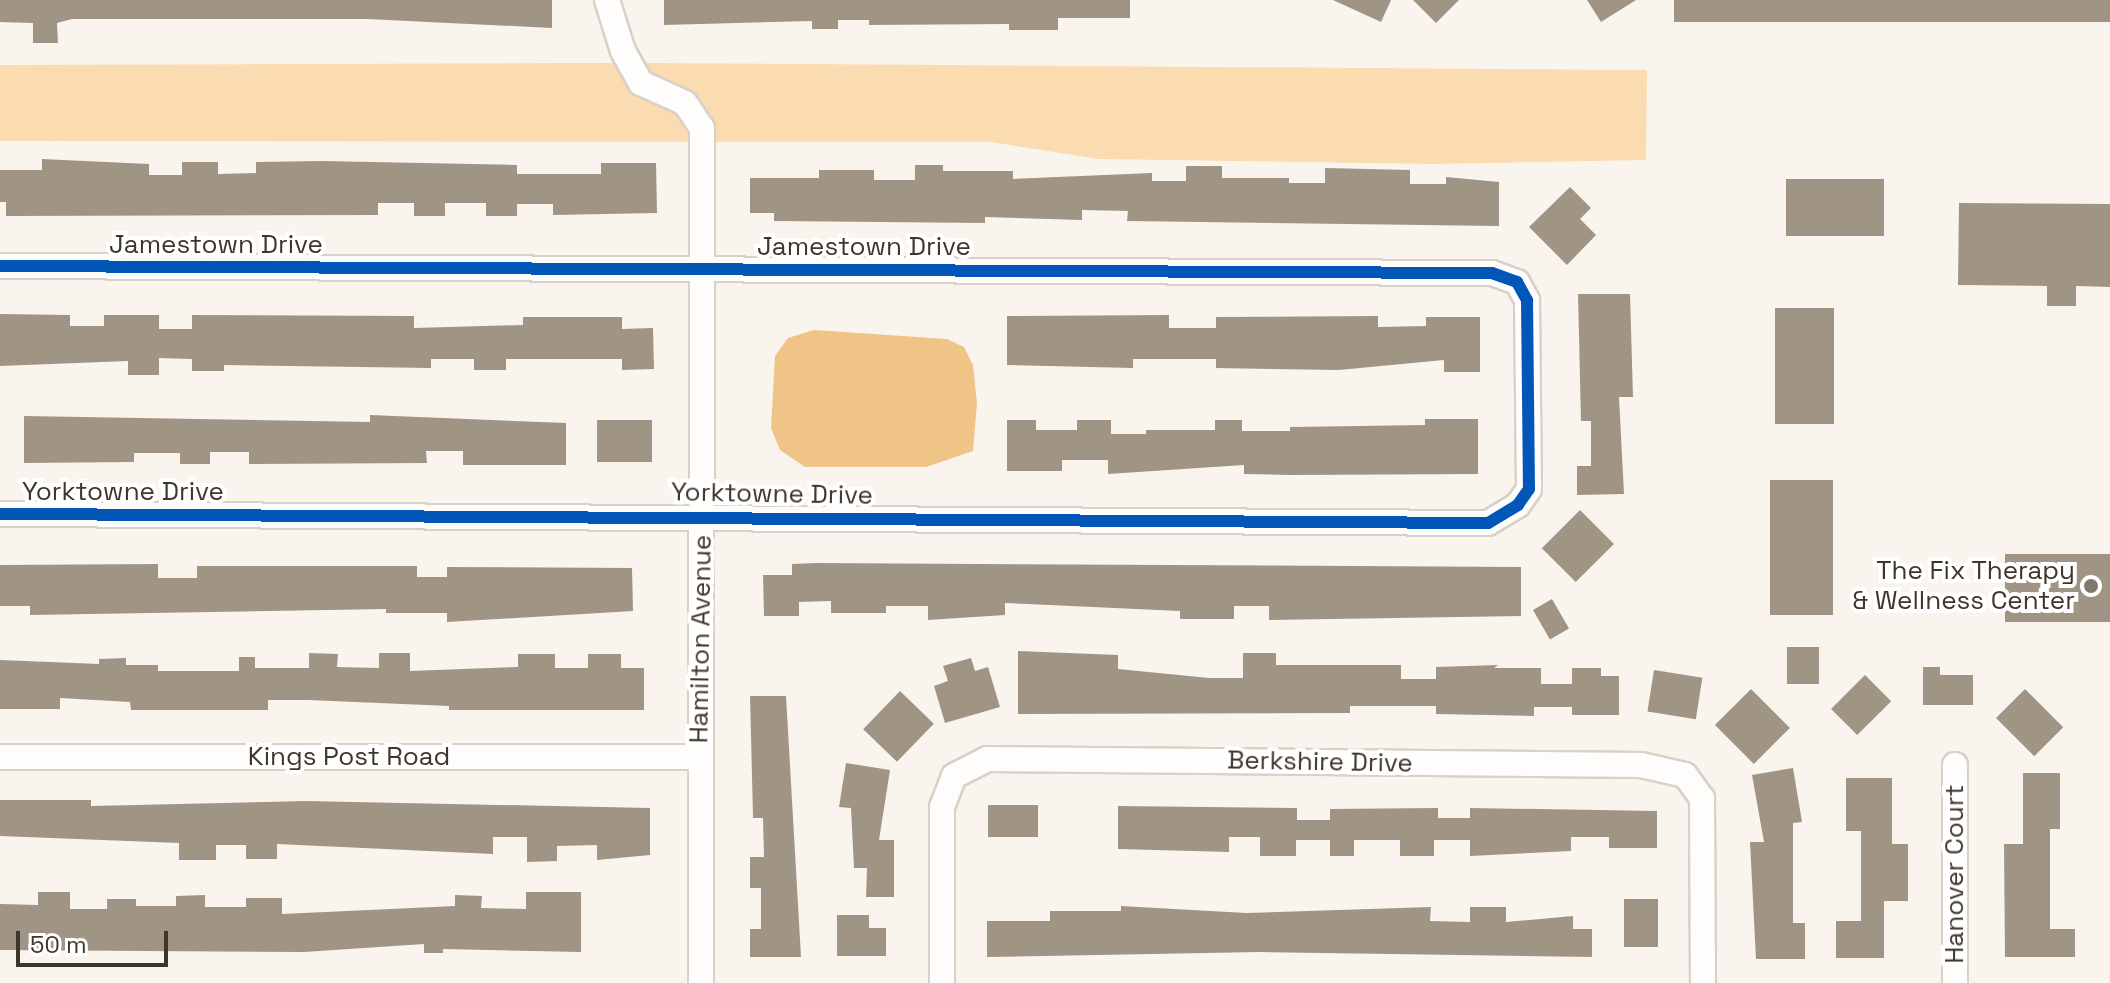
<!DOCTYPE html>
<style>
body{margin:0}
#map{position:relative;width:2110px;height:983px;overflow:hidden;background:#faf4ee;font-family:"Space Grotesk",sans-serif}
div>[style]{position:absolute}
.green>*{inset:0;background:#fbdbb0}
.water>*{inset:0;background:#efc486}
.building>*{inset:0;background:#a09584;transform-origin:0 0}
.roads{filter:drop-shadow(2px 0 #d8d1c8) drop-shadow(-2px 0 #d8d1c8) drop-shadow(0 2px #d8d1c8) drop-shadow(0 -2px #d8d1c8)}
.minor>*{height:24px;margin:-12px;padding:0 12px;transform-origin:12px;border-radius:12px;background:#fefdfc}
.cycleway>*{height:12px;margin:-6px;padding:0 6px;transform-origin:6px;border-radius:6px;background:#0057b8}
.dots>*{width:22px;height:22px;translate:-50% -50%;box-sizing:border-box;border:4px solid #fff;border-radius:50%}
span{translate:-50% -50%;white-space:nowrap;text-align:center;line-height:1.15;-webkit-text-stroke:8px #fff;paint-order:stroke}
.street-label{font-size:26px;color:#3f362a}
.poi-label{font-size:26px;color:#3f362a}
.right{translate:-100% -50%;text-align:right}
.scale{position:absolute;left:16px;top:931px;width:152px;height:36px;box-sizing:border-box;border:4px solid #3f362a;border-top:0;padding-left:10px;font-size:24px;line-height:28px;white-space:nowrap;color:#3f362a;-webkit-text-stroke:6px #fff;paint-order:stroke}
</style>
<div id="map">
<div class="green">
<i style="clip-path:polygon(617px 63px,679px 113px,691px 142px,0 141px,0 65px)"></i>
<i style="clip-path:polygon(642px 63px,1647px 70px,1646px 160px,1433px 164px,1098px 159px,991px 142px,712px 142px,689px 92px,648px 73px)"></i>
</div>
<div class="water">
<i style="clip-path:polygon(814px 330px,947px 339px,964px 347px,973px 365px,977px 403px,973px 451px,926px 467px,805px 467px,780px 450px,771px 428px,775px 356px,788px 338px)"></i>
</div>
<div class="building">
<i style="clip-path:polygon(0 0,552px 0,552px 28px,367px 19px,72px 19px,57px 23px,58px 43px,33px 43px,33px 23px,0 22px)"></i>
<i style="clip-path:polygon(664px 0,1130px 0,1130px 18px,1058px 18px,1058px 30px,1009px 30px,1009px 24px,869px 25px,869px 20px,838px 20px,838px 29px,812px 29px,812px 21px,664px 25px)"></i>
<i style="clip-path:polygon(1333px 0,1391px 0,1381px 22px)"></i>
<i style="clip-path:polygon(1413px 0,1459px 0,1436px 23px)"></i>
<i style="clip-path:polygon(1587px 0,1636px 0,1601px 22px)"></i>
<i style="left:1674px;top:0;width:436px;height:22px"></i>
<i style="clip-path:polygon(42px 159px,149px 164px,149px 175px,182px 175px,182px 162px,218px 162px,218px 174px,256px 173px,256px 162px,322px 161px,517px 165px,517px 174px,601px 174px,601px 163px,656px 163px,657px 213px,553px 215px,553px 204px,517px 204px,517px 216px,486px 216px,486px 203px,445px 203px,445px 216px,414px 216px,414px 203px,378px 203px,378px 215px,6px 216px,6px 202px,0 202px,0 170px,42px 170px)"></i>
<i style="clip-path:polygon(915px 165px,943px 165px,943px 171px,1013px 171px,1013px 179px,1152px 173px,1152px 181px,1186px 181px,1186px 166px,1222px 166px,1222px 178px,1289px 178px,1289px 183px,1325px 183px,1325px 168px,1410px 170px,1410px 184px,1446px 184px,1446px 177px,1499px 182px,1499px 226px,1127px 221px,1128px 211px,1082px 210px,1082px 220px,985px 217px,985px 223px,774px 221px,774px 213px,750px 213px,750px 178px,819px 178px,819px 170px,874px 170px,874px 180px,915px 180px)"></i>
<i style="left:1786px;top:179px;width:98px;height:57px"></i>
<i style="clip-path:polygon(1570px 187px,1591px 208px,1580px 219px,1596px 235px,1567px 265px,1529px 227px)"></i>
<i style="clip-path:polygon(1959px 203px,2110px 204px,2110px 287px,2076px 286px,2076px 306px,2047px 306px,2047px 286px,1958px 285px)"></i>
<i style="clip-path:polygon(1578px 294px,1630px 294px,1633px 397px,1619px 397px,1624px 494px,1577px 495px,1577px 466px,1591px 466px,1591px 421px,1581px 421px)"></i>
<i style="left:1775px;top:308px;width:59px;height:116px"></i>
<i style="clip-path:polygon(0 314px,70px 315px,70px 326px,104px 326px,104px 315px,159px 315px,159px 329px,192px 329px,192px 315px,414px 316px,414px 328px,523px 325px,523px 317px,622px 317px,622px 329px,653px 328px,654px 369px,622px 370px,622px 359px,506px 359px,506px 370px,474px 370px,474px 359px,431px 359px,431px 368px,224px 365px,224px 371px,192px 371px,192px 359px,159px 358px,159px 375px,128px 375px,128px 361px,0 366px)"></i>
<i style="clip-path:polygon(1169px 315px,1169px 328px,1216px 328px,1216px 317px,1378px 316px,1378px 327px,1426px 326px,1426px 317px,1480px 317px,1480px 372px,1444px 372px,1444px 360px,1339px 370px,1216px 368px,1216px 359px,1133px 359px,1133px 368px,1007px 365px,1007px 316px)"></i>
<i style="clip-path:polygon(370px 415px,566px 423px,566px 465px,463px 465px,463px 451px,426px 451px,427px 463px,249px 464px,249px 452px,210px 452px,210px 464px,180px 464px,180px 453px,134px 453px,134px 462px,24px 463px,24px 416px,370px 422px)"></i>
<i style="clip-path:polygon(1425px 419px,1478px 419px,1478px 474px,1290px 475px,1244px 474px,1244px 465px,1108px 474px,1108px 460px,1062px 460px,1062px 471px,1007px 471px,1007px 420px,1036px 420px,1036px 430px,1077px 430px,1077px 420px,1111px 420px,1111px 434px,1146px 434px,1146px 430px,1215px 430px,1215px 420px,1242px 420px,1242px 431px,1290px 431px,1290px 427px,1425px 425px)"></i>
<i style="left:597px;top:420px;width:55px;height:42px"></i>
<i style="left:1770px;top:480px;width:63px;height:135px"></i>
<i style="left:1580px;top:510px;width:48px;height:54px;rotate:45deg"></i>
<i style="left:2005px;top:554px;width:105px;height:68px"></i>
<i style="clip-path:polygon(816px 563px,1521px 567px,1521px 616px,1269px 620px,1269px 606px,1234px 606px,1234px 619px,1180px 619px,1180px 611px,1005px 603px,1005px 615px,928px 620px,928px 606px,886px 606px,886px 613px,831px 613px,831px 601px,799px 602px,799px 616px,764px 616px,763px 575px,792px 575px,792px 564px)"></i>
<i style="clip-path:polygon(158px 564px,158px 578px,197px 578px,197px 566px,417px 566px,417px 577px,447px 577px,447px 567px,632px 568px,633px 611px,447px 622px,447px 613px,386px 613px,386px 609px,30px 615px,30px 606px,0 606px,0 565px)"></i>
<i style="left:1552px;top:599px;width:34px;height:22px;rotate:60deg"></i>
<i style="left:1787px;top:647px;width:32px;height:37px"></i>
<i style="clip-path:polygon(1018px 651px,1118px 655px,1118px 669px,1209px 678px,1243px 678px,1243px 653px,1276px 653px,1276px 665px,1401px 665px,1401px 679px,1436px 679px,1436px 667px,1498px 665px,1494px 668px,1541px 668px,1541px 684px,1572px 684px,1572px 668px,1601px 668px,1601px 676px,1619px 676px,1619px 715px,1572px 715px,1572px 707px,1534px 707px,1534px 716px,1436px 714px,1436px 706px,1350px 706px,1350px 713px,1018px 714px)"></i>
<i style="clip-path:polygon(309px 653px,338px 654px,337px 667px,379px 668px,379px 653px,410px 653px,410px 671px,518px 667px,518px 654px,555px 654px,555px 668px,588px 668px,588px 654px,621px 654px,621px 668px,644px 668px,644px 710px,449px 710px,449px 706px,308px 700px,268px 700px,268px 710px,131px 710px,130px 702px,60px 698px,60px 709px,0 709px,0 660px,99px 664px,99px 659px,126px 658px,126px 665px,158px 665px,158px 671px,239px 671px,239px 657px,255px 657px,255px 668px,309px 668px)"></i>
<i style="clip-path:polygon(971px 658px,975px 671px,988px 667px,1000px 707px,945px 723px,934px 686px,948px 681px,943px 666px)"></i>
<i style="clip-path:polygon(1923px 667px,1940px 667px,1940px 675px,1973px 675px,1973px 705px,1923px 705px)"></i>
<i style="left:1654px;top:670px;width:49px;height:42px;rotate:9deg"></i>
<i style="left:1865px;top:675px;width:37px;height:48px;rotate:45deg"></i>
<i style="left:1751px;top:689px;width:55px;height:51px;rotate:45deg"></i>
<i style="left:2025px;top:689px;width:54px;height:41px;rotate:45deg"></i>
<i style="left:900px;top:691px;width:47px;height:53px;rotate:44deg"></i>
<i style="clip-path:polygon(750px 696px,786px 696px,801px 957px,750px 957px,750px 929px,761px 929px,761px 888px,750px 888px,750px 857px,764px 857px,763px 818px,753px 818px)"></i>
<i style="clip-path:polygon(846px 763px,890px 770px,879px 840px,894px 840px,894px 897px,866px 897px,867px 868px,854px 868px,851px 808px,839px 807px)"></i>
<i style="clip-path:polygon(1793px 768px,1802px 822px,1793px 823px,1793px 923px,1805px 923px,1805px 959px,1756px 959px,1750px 842px,1764px 842px,1752px 775px)"></i>
<i style="clip-path:polygon(2023px 773px,2060px 773px,2060px 829px,2050px 829px,2050px 929px,2075px 929px,2075px 957px,2005px 957px,2004px 844px,2023px 844px)"></i>
<i style="clip-path:polygon(1846px 778px,1892px 778px,1892px 844px,1908px 844px,1908px 901px,1884px 901px,1884px 958px,1836px 958px,1836px 921px,1861px 921px,1861px 831px,1846px 831px)"></i>
<i style="clip-path:polygon(0 800px,91px 800px,91px 806px,305px 801px,650px 808px,650px 855px,597px 860px,597px 845px,557px 846px,557px 861px,527px 862px,527px 837px,493px 837px,493px 854px,277px 844px,277px 859px,246px 859px,246px 845px,216px 845px,216px 860px,179px 860px,179px 843px,0 836px)"></i>
<i style="left:988px;top:805px;width:50px;height:32px"></i>
<i style="clip-path:polygon(1118px 806px,1297px 808px,1297px 820px,1330px 820px,1330px 809px,1438px 808px,1438px 818px,1470px 818px,1470px 808px,1657px 811px,1657px 848px,1609px 848px,1609px 837px,1571px 837px,1571px 851px,1470px 856px,1470px 840px,1434px 840px,1434px 856px,1400px 856px,1400px 840px,1354px 840px,1354px 856px,1330px 856px,1330px 840px,1296px 840px,1296px 856px,1260px 856px,1260px 837px,1229px 837px,1229px 852px,1118px 849px)"></i>
<i style="clip-path:polygon(38px 892px,70px 892px,70px 909px,107px 909px,107px 899px,136px 899px,136px 906px,176px 906px,176px 896px,205px 895px,205px 907px,246px 907px,246px 898px,282px 898px,282px 914px,455px 906px,455px 895px,482px 896px,481px 908px,526px 909px,526px 892px,581px 892px,581px 952px,443px 949px,443px 953px,424px 953px,424px 944px,304px 952px,0 950px,0 904px,38px 905px)"></i>
<i style="left:1624px;top:899px;width:34px;height:48px"></i>
<i style="clip-path:polygon(1121px 906px,1246px 913px,1431px 907px,1430px 921px,1470px 922px,1470px 907px,1506px 907px,1506px 922px,1573px 916px,1573px 929px,1592px 929px,1592px 957px,1260px 952px,987px 957px,987px 921px,1050px 921px,1050px 911px,1121px 911px)"></i>
<i style="clip-path:polygon(837px 915px,869px 915px,869px 928px,886px 928px,886px 956px,837px 956px)"></i>
</div>
<div class="roads">
<div class="minor">
<i style="left:607px;top:0;width:53px;rotate:72.6deg"></i>
<i style="left:623px;top:51px;width:37px;rotate:61deg"></i>
<i style="left:641px;top:83px;width:48px;rotate:24.4deg"></i>
<i style="left:685px;top:103px;width:30px;rotate:56deg"></i>
<i style="left:702px;top:128px;width:855px;rotate:90.07deg"></i>
<i style="left:0;top:266px;width:1492px;rotate:0.27deg"></i>
<i style="left:1492px;top:273px;width:27px;rotate:20deg"></i>
<i style="left:1517px;top:282px;width:21px;rotate:61deg"></i>
<i style="left:1527px;top:300px;width:189px;rotate:89.4deg"></i>
<i style="left:1529px;top:489px;width:19px;rotate:125deg"></i>
<i style="left:1518px;top:505px;width:35px;rotate:149deg"></i>
<i style="left:1488px;top:523px;width:1488px;rotate:-179.65deg"></i>
<i style="left:0;top:757px;width:699px"></i>
<i style="left:1955px;top:765px;width:218px;rotate:90deg"></i>
<i style="left:942px;top:983px;width:176px;rotate:-90deg"></i>
<i style="left:942px;top:807px;width:33px;rotate:-69deg"></i>
<i style="left:954px;top:776px;width:37px;rotate:-27deg"></i>
<i style="left:987px;top:759px;width:654px;rotate:0.53deg"></i>
<i style="left:1641px;top:765px;width:45px;rotate:12.8deg"></i>
<i style="left:1685px;top:775px;width:29px;rotate:54deg"></i>
<i style="left:1702px;top:798px;width:185px;rotate:89.7deg"></i>
</div>
</div>
<div class="cycleway">
<i style="left:0;top:266px;width:1492px;rotate:0.27deg"></i>
<i style="left:1492px;top:273px;width:27px;rotate:20deg"></i>
<i style="left:1517px;top:282px;width:21px;rotate:61deg"></i>
<i style="left:1527px;top:300px;width:189px;rotate:89.4deg"></i>
<i style="left:1529px;top:489px;width:19px;rotate:125deg"></i>
<i style="left:1518px;top:505px;width:35px;rotate:149deg"></i>
<i style="left:1488px;top:523px;width:1488px;rotate:-179.65deg"></i>
</div>
<div class="dots">
<i style="left:2091px;top:586px;background:#80786f"></i>
</div>
<div class="street-label">
<span style="left:216px;top:245px">Jamestown Drive</span>
<span style="left:864px;top:247px">Jamestown Drive</span>
<span style="left:123px;top:492px">Yorktowne Drive</span>
<span style="left:772px;top:494px;rotate:1deg">Yorktowne Drive</span>
<span style="left:701px;top:639px;rotate:-89deg">Hamilton Avenue</span>
<span style="left:349px;top:757px">Kings Post Road</span>
<span style="left:1320px;top:762px;rotate:1deg">Berkshire Drive</span>
<span style="left:1955px;top:874px;rotate:-90deg">Hanover Court</span>
</div>
<div class="poi-label">
<span class="right" style="left:2075px;top:586px">The Fix Therapy<br>&amp; Wellness Center</span>
</div>
<div class="scale">50 m</div>
</div>
